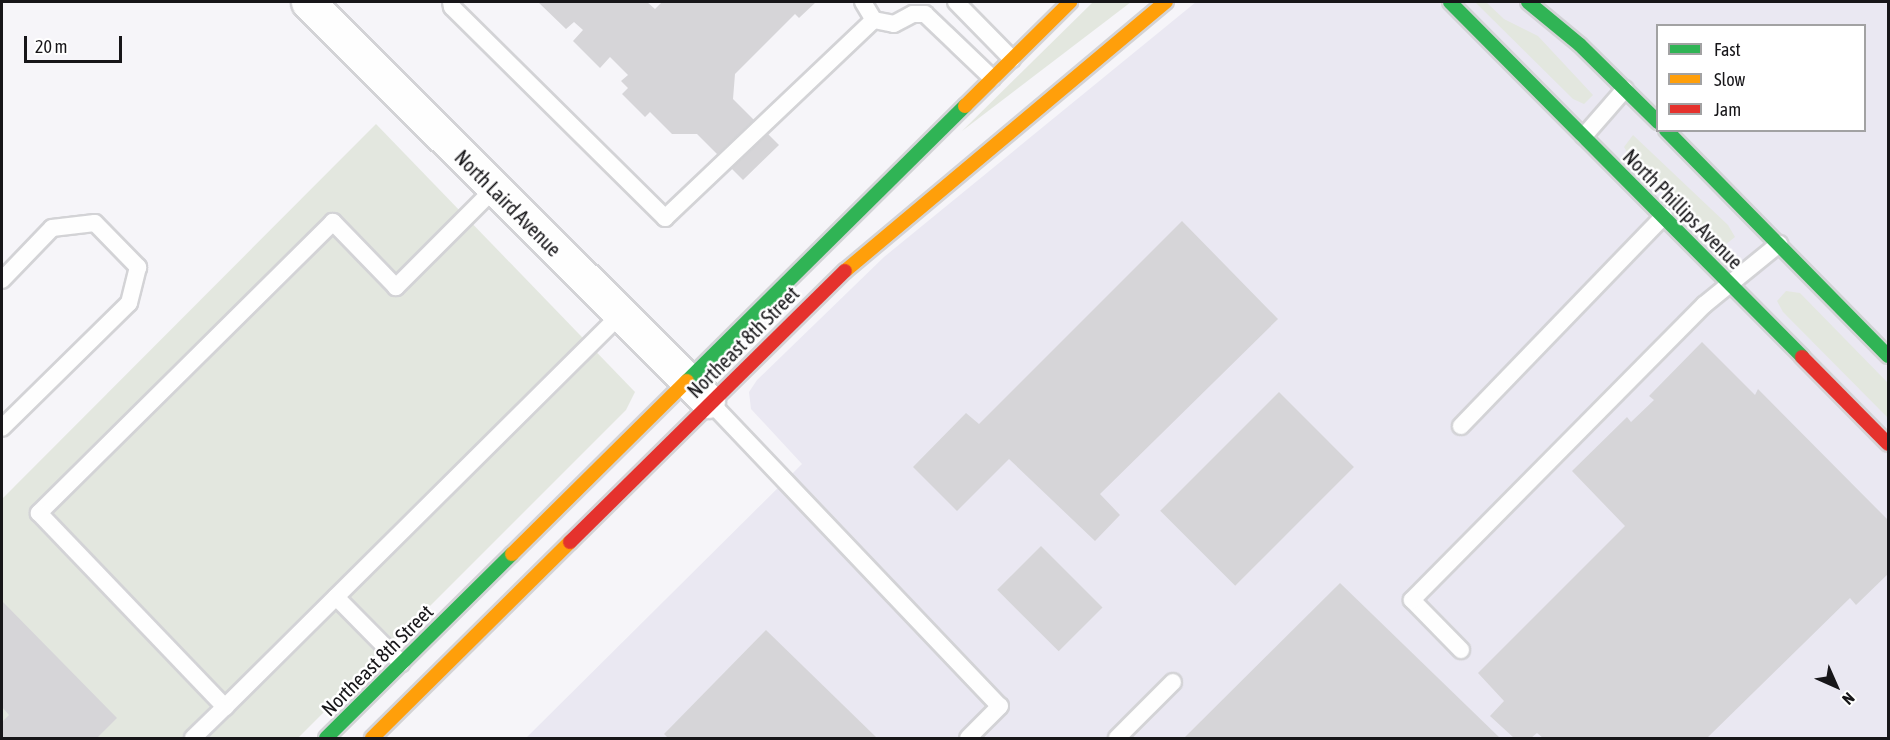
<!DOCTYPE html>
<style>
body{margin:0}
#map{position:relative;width:1890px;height:740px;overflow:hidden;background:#f6f5f9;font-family:"Asap Condensed",sans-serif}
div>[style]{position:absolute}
.built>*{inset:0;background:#eae8f2}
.green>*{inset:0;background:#e3e7df}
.building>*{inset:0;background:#d6d5d8;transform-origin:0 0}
.roads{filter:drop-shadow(2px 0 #d3d3d6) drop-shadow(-2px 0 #d3d3d6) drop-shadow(0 2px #d3d3d6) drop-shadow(0 -2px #d3d3d6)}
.lane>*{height:16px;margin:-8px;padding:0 8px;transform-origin:8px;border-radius:8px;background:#fefefe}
.street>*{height:33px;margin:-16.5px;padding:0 16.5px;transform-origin:16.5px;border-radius:16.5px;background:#fefefe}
.fast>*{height:14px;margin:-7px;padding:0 7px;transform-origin:7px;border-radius:7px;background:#30b455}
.slow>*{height:14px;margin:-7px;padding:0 7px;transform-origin:7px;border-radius:7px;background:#ff9f0a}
.jam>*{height:14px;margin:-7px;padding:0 7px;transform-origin:7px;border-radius:7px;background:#e5322d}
span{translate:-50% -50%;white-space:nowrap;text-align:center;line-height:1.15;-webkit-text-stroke:5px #fff;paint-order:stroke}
.street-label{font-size:20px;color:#171619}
.frame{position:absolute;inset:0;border:3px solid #171619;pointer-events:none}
.legend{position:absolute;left:1656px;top:24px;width:210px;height:108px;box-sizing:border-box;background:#fff;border:2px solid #a2a2a3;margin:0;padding:8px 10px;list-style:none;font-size:18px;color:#171619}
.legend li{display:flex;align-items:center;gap:12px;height:30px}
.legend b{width:30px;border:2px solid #a2a2a3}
.north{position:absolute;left:1806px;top:656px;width:60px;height:60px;-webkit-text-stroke:4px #fff;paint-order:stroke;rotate:135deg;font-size:16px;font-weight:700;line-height:24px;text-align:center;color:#171619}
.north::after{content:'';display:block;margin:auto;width:21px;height:27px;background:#171619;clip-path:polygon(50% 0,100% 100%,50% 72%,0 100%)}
.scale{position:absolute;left:24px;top:36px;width:98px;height:27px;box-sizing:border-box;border:3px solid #171619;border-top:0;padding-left:8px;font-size:18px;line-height:21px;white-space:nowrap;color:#171619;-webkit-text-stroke:4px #fff;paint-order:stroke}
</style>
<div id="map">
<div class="built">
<i style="clip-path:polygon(evenodd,1196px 2px,1888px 2px,1888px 738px,526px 738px,802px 464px,751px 409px,749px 392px,757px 380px,884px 257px,1196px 2px,1658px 26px,1864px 26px,1864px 130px,1658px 130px,1658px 26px)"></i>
</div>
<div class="green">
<i style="clip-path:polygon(1093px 2px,1131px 2px,962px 131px)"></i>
<i style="clip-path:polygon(1475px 2px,1486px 2px,1504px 19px,1538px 36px,1593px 95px,1584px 104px,1573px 99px)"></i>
<i style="clip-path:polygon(376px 124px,635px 392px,626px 410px,298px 738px,2px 738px,2px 499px)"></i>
<i style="clip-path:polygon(1633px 135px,1728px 225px,1735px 237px,1725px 245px,1714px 241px,1630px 157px,1624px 147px)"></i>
<i style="clip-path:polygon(1786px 291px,1800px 293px,1888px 383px,1888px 418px,1783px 312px,1777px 301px)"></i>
</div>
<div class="building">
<i style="clip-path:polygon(538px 2px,647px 2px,655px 9px,662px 2px,816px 2px,799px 18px,795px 14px,735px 74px,733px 99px,779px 145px,743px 180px,697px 134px,672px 134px,650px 112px,645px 117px,622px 94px,628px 88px,621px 81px,628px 75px,610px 57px,600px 68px,573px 41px,583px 30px,574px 22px,566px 29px)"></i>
<i style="clip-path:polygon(1182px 221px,1278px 319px,1100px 494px,1120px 515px,1095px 541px,1009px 459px,957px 511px,913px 467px,966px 413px,979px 424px)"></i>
<i style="clip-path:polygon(1702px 342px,1755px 395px,1758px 389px,1888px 520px,1888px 574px,1856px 605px,1850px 598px,1707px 738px,1543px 738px,1537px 733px,1531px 738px,1514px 738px,1490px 716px,1504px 701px,1478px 673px,1625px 526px,1572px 471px,1627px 417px,1631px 422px,1654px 400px,1649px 396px)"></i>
<i style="left:1279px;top:392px;width:106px;height:168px;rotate:45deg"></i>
<i style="left:1041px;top:546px;width:87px;height:62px;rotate:45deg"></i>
<i style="clip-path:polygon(1340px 583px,1500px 738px,1184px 738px)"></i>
<i style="clip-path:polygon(2px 601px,117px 718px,97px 738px,2px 738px,2px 722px,9px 715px,2px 707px)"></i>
<i style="clip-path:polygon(766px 630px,877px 738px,668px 738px,664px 734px)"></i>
</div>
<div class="roads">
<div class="lane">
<i style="left:451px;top:2px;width:5px;rotate:79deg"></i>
<i style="left:452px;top:7px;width:300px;rotate:44.7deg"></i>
<i style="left:665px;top:218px;width:288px;rotate:-43.5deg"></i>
<i style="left:863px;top:2px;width:21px;rotate:59deg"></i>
<i style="left:874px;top:20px;width:20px;rotate:11deg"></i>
<i style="left:894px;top:24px;width:21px;rotate:-28deg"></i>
<i style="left:913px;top:14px;width:12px"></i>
<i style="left:925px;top:14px;width:93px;rotate:43.7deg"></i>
<i style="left:956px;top:2px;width:80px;rotate:45.5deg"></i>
<i style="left:1584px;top:136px;width:62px;rotate:-48.9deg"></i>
<i style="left:494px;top:189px;width:139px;rotate:135deg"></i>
<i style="left:396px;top:287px;width:91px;rotate:-134.1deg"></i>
<i style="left:333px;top:222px;width:414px;rotate:135.3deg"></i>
<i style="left:39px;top:513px;width:269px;rotate:46.2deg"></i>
<i style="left:225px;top:707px;width:556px;rotate:-44.78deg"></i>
<i style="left:2px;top:280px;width:72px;rotate:-46.1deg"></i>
<i style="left:52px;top:228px;width:43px;rotate:-6.6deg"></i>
<i style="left:95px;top:223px;width:62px;rotate:45.7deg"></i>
<i style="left:138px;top:267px;width:37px;rotate:104deg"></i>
<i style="left:129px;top:303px;width:178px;rotate:135.5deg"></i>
<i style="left:710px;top:402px;width:420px;rotate:46.4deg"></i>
<i style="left:1000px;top:706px;width:45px;rotate:135deg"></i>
<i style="left:1461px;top:426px;width:292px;rotate:-46deg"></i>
<i style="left:336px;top:597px;width:93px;rotate:45.4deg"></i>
<i style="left:1461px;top:650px;width:70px;rotate:-134.4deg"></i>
<i style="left:1412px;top:600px;width:415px;rotate:-45.3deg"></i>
<i style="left:1704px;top:305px;width:97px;rotate:-39.1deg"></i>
<i style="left:193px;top:738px;width:45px;rotate:-44.1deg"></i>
<i style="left:1117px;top:738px;width:79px;rotate:-45deg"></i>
</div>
<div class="street">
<i style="left:308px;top:2px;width:565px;rotate:44.93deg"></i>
</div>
<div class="fast">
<i style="left:1450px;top:2px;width:500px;rotate:45.2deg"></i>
<i style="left:1528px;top:2px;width:67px;rotate:39.6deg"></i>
<i style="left:1580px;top:45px;width:110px;rotate:44.6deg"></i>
<i style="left:1666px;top:130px;width:317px;rotate:45.5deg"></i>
<i style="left:687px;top:381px;width:391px;rotate:-44.7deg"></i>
<i style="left:326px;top:738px;width:262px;rotate:-44.7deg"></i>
</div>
<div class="slow">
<i style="left:965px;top:106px;width:148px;rotate:-44.7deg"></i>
<i style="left:845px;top:271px;width:419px;rotate:-40deg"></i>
<i style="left:512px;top:554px;width:246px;rotate:-44.7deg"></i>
<i style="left:372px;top:738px;width:279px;rotate:-44.7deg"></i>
</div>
<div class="jam">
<i style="left:1802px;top:357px;width:122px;rotate:45.3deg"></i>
<i style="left:570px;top:542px;width:386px;rotate:-44.6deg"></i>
</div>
</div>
<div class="street-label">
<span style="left:508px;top:203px;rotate:45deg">North Laird Avenue</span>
<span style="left:1683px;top:209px;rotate:45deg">North Phillips Avenue</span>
<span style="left:743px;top:342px;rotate:-45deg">Northeast 8th Street</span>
<span style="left:377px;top:660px;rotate:-45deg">Northeast 8th Street</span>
</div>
<div class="frame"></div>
<ul class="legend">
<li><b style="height:8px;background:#30b455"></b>Fast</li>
<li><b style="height:8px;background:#ff9f0a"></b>Slow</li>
<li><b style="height:8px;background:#e5322d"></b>Jam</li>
</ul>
<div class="north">N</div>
<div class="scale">20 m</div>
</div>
